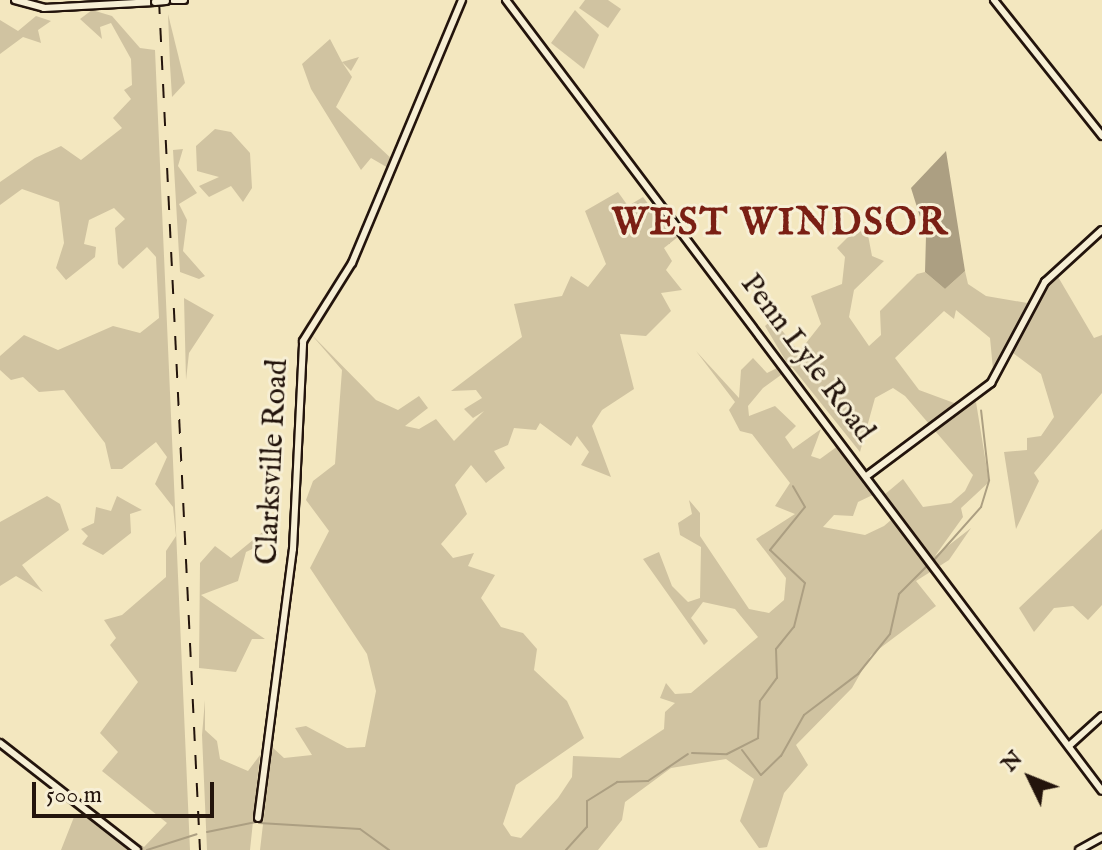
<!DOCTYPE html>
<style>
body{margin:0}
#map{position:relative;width:1102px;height:850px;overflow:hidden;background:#f3e7bf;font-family:"IM FELL English",serif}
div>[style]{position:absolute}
.green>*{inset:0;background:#d0c3a1}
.water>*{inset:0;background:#ac9f82}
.stream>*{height:2px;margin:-1px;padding:0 1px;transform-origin:1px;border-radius:1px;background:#ac9f82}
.roads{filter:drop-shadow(2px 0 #23140c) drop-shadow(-2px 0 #23140c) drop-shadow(0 2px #23140c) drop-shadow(0 -2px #23140c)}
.secondary>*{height:6px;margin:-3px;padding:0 3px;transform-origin:3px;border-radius:3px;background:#f7efd5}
.rail>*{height:2px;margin-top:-1px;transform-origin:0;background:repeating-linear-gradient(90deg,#23140c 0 14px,transparent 0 28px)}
.bridges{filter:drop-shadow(2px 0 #23140c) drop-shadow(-2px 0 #23140c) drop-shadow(0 2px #23140c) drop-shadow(0 -2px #23140c)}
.secondary-bridge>*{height:6px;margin:-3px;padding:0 3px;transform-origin:3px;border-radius:3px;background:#f7efd5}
span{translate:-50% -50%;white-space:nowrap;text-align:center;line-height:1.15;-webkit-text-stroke:6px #f7efd5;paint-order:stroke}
.street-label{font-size:30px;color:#23140c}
.district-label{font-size:38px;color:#7a1f14;font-weight:700;letter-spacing:2px}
.north{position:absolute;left:990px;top:738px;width:80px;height:80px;-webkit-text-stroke:6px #f7efd5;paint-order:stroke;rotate:313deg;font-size:22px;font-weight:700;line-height:32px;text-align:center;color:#23140c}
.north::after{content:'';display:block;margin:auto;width:28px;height:36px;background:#23140c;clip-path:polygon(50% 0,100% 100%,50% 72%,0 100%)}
.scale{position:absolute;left:32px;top:782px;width:182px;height:36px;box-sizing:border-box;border:4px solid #23140c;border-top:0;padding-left:10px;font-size:24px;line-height:28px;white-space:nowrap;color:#23140c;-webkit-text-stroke:6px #f7efd5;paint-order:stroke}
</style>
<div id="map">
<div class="green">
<i style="clip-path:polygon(585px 0,608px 0,621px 9px,608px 28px,579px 8px)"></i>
<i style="clip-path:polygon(92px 10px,112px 16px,140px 48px,155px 50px,190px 850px,61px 850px,74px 817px,91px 812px,144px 847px,167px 823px,102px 771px,118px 752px,100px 733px,138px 682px,110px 645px,116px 638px,104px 620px,122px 615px,166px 577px,166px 551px,176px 536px,173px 507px,155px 484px,167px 457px,156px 442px,122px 469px,111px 469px,105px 443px,64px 390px,39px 392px,23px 377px,11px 380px,0 370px,0 356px,24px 335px,58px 350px,113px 326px,140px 333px,159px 318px,156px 257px,147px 247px,123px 269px,118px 264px,115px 228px,125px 219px,114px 208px,89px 220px,84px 244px,96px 247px,95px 257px,66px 280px,56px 268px,64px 243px,59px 202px,22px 189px,0 205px,0 182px,35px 158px,61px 146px,81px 160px,122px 128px,113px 118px,131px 99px,124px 90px,132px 85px,131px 59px,111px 23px,100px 27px,102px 39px,80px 19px)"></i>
<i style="clip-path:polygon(575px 10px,599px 35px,584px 69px,551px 43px)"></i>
<i style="clip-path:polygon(168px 14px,185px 83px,172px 97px,170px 65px)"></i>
<i style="clip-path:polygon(36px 16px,51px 21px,38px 30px,41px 43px,23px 37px,0 54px,0 20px,18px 31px)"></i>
<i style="clip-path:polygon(330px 39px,342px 62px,359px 57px,351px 71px,342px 62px,352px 77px,336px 107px,394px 161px,390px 169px,371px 158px,361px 170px,311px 89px,302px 64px)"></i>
<i style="clip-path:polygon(215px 129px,231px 132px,250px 153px,252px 188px,243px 202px,231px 186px,209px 197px,199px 186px,219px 177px,197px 171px,196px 146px)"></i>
<i style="clip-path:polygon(183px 149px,178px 166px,197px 193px,179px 204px,187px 220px,183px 251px,205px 276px,199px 279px,180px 272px,173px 150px)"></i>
<i style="clip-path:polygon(evenodd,618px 192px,628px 206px,643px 197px,668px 230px,679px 226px,684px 232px,664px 248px,672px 261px,666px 270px,682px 290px,661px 293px,671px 311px,646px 336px,620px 334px,634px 389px,602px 410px,592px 426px,611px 477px,581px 465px,589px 452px,577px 436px,571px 446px,540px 423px,536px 430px,514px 428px,508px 445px,494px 451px,505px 468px,486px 483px,471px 465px,455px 485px,467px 514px,441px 544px,453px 558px,474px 553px,468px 566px,495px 575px,481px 598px,501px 627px,523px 633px,537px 649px,534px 670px,567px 701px,584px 738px,516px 785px,503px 824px,511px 836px,521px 838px,558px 798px,572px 777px,573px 756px,620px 758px,664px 729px,665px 712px,675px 703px,660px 698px,666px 683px,675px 694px,691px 693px,758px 637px,735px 609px,703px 602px,691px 618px,708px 641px,704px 645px,643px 559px,659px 552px,672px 586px,688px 602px,700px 598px,701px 547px,680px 535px,678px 523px,692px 514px,689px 500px,700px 513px,700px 536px,749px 609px,769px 613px,784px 600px,786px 578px,756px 539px,795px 514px,775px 506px,790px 483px,752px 434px,740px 431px,729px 410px,735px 402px,696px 351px,739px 398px,741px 370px,753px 358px,767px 373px,787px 363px,765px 326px,773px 319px,799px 352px,821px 324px,811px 296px,842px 284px,845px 257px,837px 248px,856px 229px,868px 235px,872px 256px,884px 261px,854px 290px,849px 317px,869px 346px,881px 335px,880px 311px,917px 274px,925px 272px,945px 289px,965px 271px,968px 284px,986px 296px,1033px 304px,1054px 270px,1094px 338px,1102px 335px,1102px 393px,1034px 473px,1039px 481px,1016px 529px,1004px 452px,1027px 450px,1027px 438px,1041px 436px,1054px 417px,1041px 374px,1013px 353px,994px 380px,990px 338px,956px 310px,954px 319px,944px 311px,895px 358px,919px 390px,965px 407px,976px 402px,989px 482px,961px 508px,963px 517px,935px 556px,971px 528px,949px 560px,916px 581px,936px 606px,871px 655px,852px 688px,796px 745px,808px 765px,784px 793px,767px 847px,759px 848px,740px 821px,754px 779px,726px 759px,671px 768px,625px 802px,622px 820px,598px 850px,260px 850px,272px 747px,284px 758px,312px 755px,295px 728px,306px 726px,347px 748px,365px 747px,376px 691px,367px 654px,310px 568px,329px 531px,306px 500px,313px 481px,335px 464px,342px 370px,310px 333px,376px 400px,398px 410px,419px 396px,428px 408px,405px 426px,419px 429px,436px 419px,454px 441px,484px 411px,473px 418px,464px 409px,482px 398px,476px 390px,451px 391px,522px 337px,514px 304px,562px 296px,571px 276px,588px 287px,606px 264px,585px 211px,618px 192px,792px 367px,860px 452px,875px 398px,893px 388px,905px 396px,973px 475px,965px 491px,951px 503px,923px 507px,903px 479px,884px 495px,898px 514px,884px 526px,865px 535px,823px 527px,834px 515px,853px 516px,858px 502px,881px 491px,842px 443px,820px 459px,811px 456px,821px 429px,793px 449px,785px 437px,796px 426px,775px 406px,749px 416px,748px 406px,763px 388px,792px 367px)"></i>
<i style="clip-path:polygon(184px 298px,214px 315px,189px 353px,186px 380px)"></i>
<i style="clip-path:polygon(47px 496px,60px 504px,69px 530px,22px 565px,43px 592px,16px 576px,0 586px,0 522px)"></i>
<i style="clip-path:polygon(117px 496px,142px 510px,130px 514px,131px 533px,103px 555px,82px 544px,88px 536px,81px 529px,94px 523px,96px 507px,111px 511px)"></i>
<i style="clip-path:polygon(276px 521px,273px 539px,246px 552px,238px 581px,201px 595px,265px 639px,252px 639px,236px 672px,199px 668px,200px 563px,215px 546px,231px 558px)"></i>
<i style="clip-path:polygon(1102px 529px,1102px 605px,1088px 620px,1073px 606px,1054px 608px,1034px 632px,1019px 608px)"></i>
<i style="clip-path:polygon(205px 700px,205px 730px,217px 741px,220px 759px,248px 771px,260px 755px,250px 850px,207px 850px,202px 735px)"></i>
</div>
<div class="water">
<i style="clip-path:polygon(946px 151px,965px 271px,945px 289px,925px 272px,926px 236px,911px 188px)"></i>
</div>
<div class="stream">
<i style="left:934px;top:560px;width:71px;rotate:-48.4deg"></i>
<i style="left:981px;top:507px;width:28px;rotate:-73deg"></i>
<i style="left:989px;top:480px;width:70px;rotate:-96.5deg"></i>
<i style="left:742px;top:750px;width:31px;rotate:53deg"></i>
<i style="left:761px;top:775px;width:28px;rotate:-44deg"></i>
<i style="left:781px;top:756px;width:47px;rotate:-60.7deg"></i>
<i style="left:804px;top:715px;width:68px;rotate:-37.2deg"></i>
<i style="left:858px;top:674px;width:51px;rotate:-51.3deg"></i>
<i style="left:890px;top:634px;width:41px;rotate:-77.3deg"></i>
<i style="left:899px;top:594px;width:42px;rotate:-45deg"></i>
<i style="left:692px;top:753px;width:35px;rotate:2deg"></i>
<i style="left:727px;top:754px;width:35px;rotate:-27deg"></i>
<i style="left:758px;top:738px;width:37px;rotate:-87deg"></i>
<i style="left:760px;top:701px;width:29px;rotate:-54deg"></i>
<i style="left:777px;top:678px;width:29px;rotate:-92deg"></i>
<i style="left:776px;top:649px;width:28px;rotate:-51deg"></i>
<i style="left:794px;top:627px;width:45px;rotate:-76deg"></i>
<i style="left:805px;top:583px;width:48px;rotate:-136.7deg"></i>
<i style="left:770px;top:550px;width:55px;rotate:-50.9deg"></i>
<i style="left:805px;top:507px;width:24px;rotate:-120deg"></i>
<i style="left:259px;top:823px;width:101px;rotate:3.4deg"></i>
<i style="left:360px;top:829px;width:36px;rotate:36deg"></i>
<i style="left:207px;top:832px;width:50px;rotate:-11.5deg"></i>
<i style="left:147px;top:850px;width:52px;rotate:-17.7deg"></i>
<i style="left:566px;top:850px;width:31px;rotate:-48deg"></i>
<i style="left:587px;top:827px;width:26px;rotate:-90deg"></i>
<i style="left:587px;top:801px;width:36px;rotate:-32deg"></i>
<i style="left:617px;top:782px;width:31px;rotate:-2deg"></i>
<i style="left:648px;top:781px;width:48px;rotate:-34deg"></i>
</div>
<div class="roads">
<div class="secondary">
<i style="left:15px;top:0;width:30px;rotate:15deg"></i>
<i style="left:44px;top:8px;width:111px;rotate:-3.1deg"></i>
<i style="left:173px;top:0;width:11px"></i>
<i style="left:506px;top:0;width:990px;rotate:53deg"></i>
<i style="left:994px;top:0;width:174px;rotate:51.5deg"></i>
<i style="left:868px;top:475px;width:154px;rotate:-36.8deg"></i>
<i style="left:991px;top:383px;width:115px;rotate:-61.9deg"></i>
<i style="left:1045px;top:282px;width:77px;rotate:-42.4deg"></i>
<i style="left:0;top:743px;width:174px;rotate:38deg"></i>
<i style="left:1070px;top:745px;width:43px;rotate:-42.2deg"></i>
<i style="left:258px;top:818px;width:271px;rotate:-82.6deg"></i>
<i style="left:293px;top:549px;width:208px;rotate:-87.2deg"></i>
<i style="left:303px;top:341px;width:92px;rotate:-57.9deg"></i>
<i style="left:352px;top:263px;width:285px;rotate:-67.3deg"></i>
<i style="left:1079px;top:850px;width:26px;rotate:-29deg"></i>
</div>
</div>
<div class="rail">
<i style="left:159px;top:0;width:851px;rotate:87.24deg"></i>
</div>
<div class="bridges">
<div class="secondary-bridge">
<i style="left:155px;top:2px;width:11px;rotate:-5deg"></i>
</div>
</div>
<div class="street-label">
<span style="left:807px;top:358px;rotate:53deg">Penn Lyle Road</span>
<span style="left:273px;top:462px;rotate:-87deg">Clarksville Road</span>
</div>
<div class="district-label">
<span style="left:780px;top:225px">WEST WINDSOR</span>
</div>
<div class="north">N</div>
<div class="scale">500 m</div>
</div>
